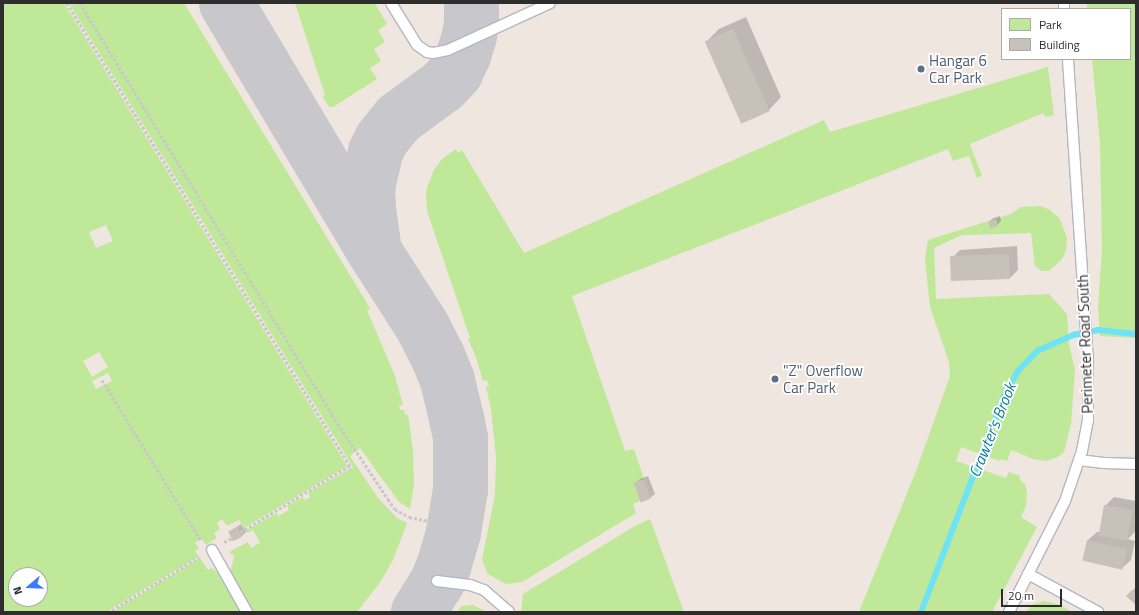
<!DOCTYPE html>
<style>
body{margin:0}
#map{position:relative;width:1139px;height:615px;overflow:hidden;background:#efe6df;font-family:"Titillium Web",sans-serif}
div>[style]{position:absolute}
.green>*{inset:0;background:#bfe899}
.shadow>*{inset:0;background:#0003}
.stream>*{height:6px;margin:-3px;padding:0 3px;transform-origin:3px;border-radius:3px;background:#6ee3f6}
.taxiway>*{height:55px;margin:-27.5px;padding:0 27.5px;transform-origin:27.5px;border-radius:27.5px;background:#c8c7cc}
.building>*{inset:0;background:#c8c1ba;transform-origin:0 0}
.path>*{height:2.5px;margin-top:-1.25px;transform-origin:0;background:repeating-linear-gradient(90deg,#c8c8c8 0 3px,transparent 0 5px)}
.roads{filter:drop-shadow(1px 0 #b3b7c1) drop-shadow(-1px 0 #b3b7c1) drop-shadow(0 1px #b3b7c1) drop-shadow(0 -1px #b3b7c1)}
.service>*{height:10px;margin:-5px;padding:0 5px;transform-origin:5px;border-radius:5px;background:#fff}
.dots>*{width:11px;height:11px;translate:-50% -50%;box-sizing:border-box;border:2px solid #fff;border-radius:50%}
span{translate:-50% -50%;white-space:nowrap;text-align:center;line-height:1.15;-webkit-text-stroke:3.5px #fff;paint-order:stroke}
.service-label{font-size:15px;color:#4e5e75}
.left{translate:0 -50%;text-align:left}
.street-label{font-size:15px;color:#2d2d2d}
.water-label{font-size:16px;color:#0780a0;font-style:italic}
.frame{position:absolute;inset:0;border:4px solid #2d2d2d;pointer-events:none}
.legend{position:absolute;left:1001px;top:8px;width:130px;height:52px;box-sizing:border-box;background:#fff;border:1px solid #ababab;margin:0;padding:5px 7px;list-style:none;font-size:12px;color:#2d2d2d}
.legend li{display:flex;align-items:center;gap:8px;height:20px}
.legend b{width:20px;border:1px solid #ababab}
.north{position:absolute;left:8px;top:567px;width:40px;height:40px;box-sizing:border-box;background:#fff;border:1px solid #ababab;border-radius:50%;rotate:251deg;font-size:11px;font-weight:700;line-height:16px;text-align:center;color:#2d2d2d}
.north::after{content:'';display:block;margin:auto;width:14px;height:18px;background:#3c7aff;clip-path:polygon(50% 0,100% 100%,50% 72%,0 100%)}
.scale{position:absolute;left:1001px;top:589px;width:61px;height:18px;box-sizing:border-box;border:2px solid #2d2d2d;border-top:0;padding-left:5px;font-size:12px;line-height:14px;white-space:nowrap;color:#2d2d2d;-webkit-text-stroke:3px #fff;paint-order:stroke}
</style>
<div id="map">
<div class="green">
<i style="clip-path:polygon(evenodd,3px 3px,64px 3px,347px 466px,244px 528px,239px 520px,227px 526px,222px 519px,217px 523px,220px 529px,214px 533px,217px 538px,206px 545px,201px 538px,195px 543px,199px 548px,195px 551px,199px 556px,106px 612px,3px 612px,3px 3px,106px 225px,113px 241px,96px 248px,89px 232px,106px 225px,3px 3px,99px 352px,108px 367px,92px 377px,83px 361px,99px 352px,3px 3px,108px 373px,112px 381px,96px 389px,92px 381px,108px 373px,3px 3px,16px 575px,40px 575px,40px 599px,16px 599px,16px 575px)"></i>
<i style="clip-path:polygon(69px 3px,184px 3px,370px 308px,367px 310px,395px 376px,403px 405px,399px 406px,400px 410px,404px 410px,405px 415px,408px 415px,413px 450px,414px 484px,410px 509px,399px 502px,360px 448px,350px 456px,378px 498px,397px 518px,407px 523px,393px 560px,381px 581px,357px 612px,253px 612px,230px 574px,234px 556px,229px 552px,248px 542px,251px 548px,260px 543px,253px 530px,247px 533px,245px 531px,277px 513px,278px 516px,289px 510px,287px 506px,303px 497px,305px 500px,310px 497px,308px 493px,353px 467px)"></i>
<i style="clip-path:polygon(295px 3px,375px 3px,387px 24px,378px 30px,385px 42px,374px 49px,381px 61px,370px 68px,377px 79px,333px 107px,329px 107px,323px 97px,325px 95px)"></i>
<i style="clip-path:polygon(1087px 3px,1136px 3px,1136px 338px,1100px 336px,1098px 308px,1102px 249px,1100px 143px,1092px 59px,1130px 59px,1130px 9px,1087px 9px)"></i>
<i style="clip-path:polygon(1048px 67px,1054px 115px,1046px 117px,1043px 113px,970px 144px,982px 176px,977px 178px,969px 156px,953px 161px,948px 149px,572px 296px,625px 451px,634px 449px,644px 479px,634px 483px,640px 501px,633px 504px,636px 513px,522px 582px,506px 584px,488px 574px,482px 560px,495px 495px,496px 457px,491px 409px,486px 387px,489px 386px,487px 380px,483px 381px,476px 357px,468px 339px,470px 338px,427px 211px,426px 192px,428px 185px,434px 170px,442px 159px,456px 149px,458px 153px,462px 150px,524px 253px,824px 120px,830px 132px)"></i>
<i style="clip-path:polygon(1040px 206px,1049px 209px,1060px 219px,1067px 238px,1066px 250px,1062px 259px,1049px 271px,1042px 271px,1035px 266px,1031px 233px,962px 235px,934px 248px,936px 299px,1049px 294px,1067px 314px,1069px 344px,1075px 370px,1071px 424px,1064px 452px,1058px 457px,1046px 461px,1033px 459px,1011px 450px,1007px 461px,1001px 459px,1000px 461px,961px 447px,956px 461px,1006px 478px,1009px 472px,1020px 476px,1019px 479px,1025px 484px,1027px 492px,1026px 506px,1021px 517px,1037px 527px,992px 612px,859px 612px,916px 471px,950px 376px,949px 362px,930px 307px,925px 259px,928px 240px,1011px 214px,1021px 207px)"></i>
<i style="clip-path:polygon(650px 519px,684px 612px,521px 612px,523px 594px,635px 526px)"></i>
<i style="clip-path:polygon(200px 558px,208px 570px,212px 568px,217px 572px,242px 612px,115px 612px,114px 611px)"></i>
<i style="clip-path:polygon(1044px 601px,1057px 604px,1072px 612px,1026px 612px,1031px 605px)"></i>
<i style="clip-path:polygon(473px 605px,487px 612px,458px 612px,461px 606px)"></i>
</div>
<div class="shadow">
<i style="clip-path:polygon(746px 17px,781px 97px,769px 110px,742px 122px,706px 42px,719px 29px)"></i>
<i style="clip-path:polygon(1000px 216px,1001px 221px,997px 225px,989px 222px,993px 218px)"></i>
<i style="clip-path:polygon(1017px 246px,1018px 270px,1010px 278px,951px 259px,960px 250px)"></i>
<i style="clip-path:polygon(648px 476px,655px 494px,650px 498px,636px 483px,640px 479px)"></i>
<i style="clip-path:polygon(1114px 497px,1136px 501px,1136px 531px,1128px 539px,1135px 541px,1131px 560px,1122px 568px,1084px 559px,1088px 540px,1097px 532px,1100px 532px,1105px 506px)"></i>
<i style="clip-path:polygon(241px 524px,246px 532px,242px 536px,229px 532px)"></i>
<i style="clip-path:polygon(1136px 587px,1136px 604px,1127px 596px)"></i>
</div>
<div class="stream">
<i style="left:921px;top:612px;width:235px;rotate:-69deg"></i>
<i style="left:1005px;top:393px;width:26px;rotate:-59deg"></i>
<i style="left:1018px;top:371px;width:28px;rotate:-46deg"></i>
<i style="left:1037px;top:351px;width:39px;rotate:-24deg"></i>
<i style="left:1073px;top:335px;width:25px;rotate:-11deg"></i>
<i style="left:1098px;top:330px;width:38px;rotate:6deg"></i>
</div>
<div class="taxiway">
<i style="left:226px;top:3px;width:289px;rotate:59.2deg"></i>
<i style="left:374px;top:251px;width:89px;rotate:57.4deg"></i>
<i style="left:422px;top:326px;width:33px;rotate:63deg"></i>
<i style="left:437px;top:355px;width:27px;rotate:68deg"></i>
<i style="left:447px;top:380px;width:43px;rotate:76.6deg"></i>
<i style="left:457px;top:422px;width:16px;rotate:79deg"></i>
<i style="left:460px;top:438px;width:51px;rotate:90deg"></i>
<i style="left:460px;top:489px;width:44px;rotate:99.2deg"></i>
<i style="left:453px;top:532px;width:35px;rotate:106deg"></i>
<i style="left:443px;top:566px;width:16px;rotate:112deg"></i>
<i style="left:437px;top:581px;width:36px;rotate:122deg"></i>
<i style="left:373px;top:244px;width:34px;rotate:-98deg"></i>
<i style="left:368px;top:210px;width:23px;rotate:-92deg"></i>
<i style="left:367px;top:187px;width:37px;rotate:-77deg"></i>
<i style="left:375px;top:151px;width:13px;rotate:-63deg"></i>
<i style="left:381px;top:139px;width:27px;rotate:-51deg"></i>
<i style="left:398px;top:118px;width:56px;rotate:-36.3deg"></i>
<i style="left:443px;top:85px;width:18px;rotate:-47deg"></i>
<i style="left:455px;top:72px;width:19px;rotate:-65deg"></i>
<i style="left:463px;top:55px;width:21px;rotate:-73deg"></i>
<i style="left:469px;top:35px;width:12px;rotate:-81deg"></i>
<i style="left:471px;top:23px;width:20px;rotate:-90deg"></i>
</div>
<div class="building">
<i style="left:733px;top:29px;width:90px;height:31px;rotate:66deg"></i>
<i style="clip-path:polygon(996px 219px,998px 226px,990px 228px,988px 222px)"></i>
<i style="left:1009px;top:254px;width:25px;height:59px;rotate:88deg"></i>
<i style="left:644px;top:479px;width:21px;height:11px;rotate:71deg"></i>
<i style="left:1104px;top:505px;width:29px;height:31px;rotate:10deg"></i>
<i style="left:237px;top:527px;width:11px;height:10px;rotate:63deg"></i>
<i style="left:1087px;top:540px;width:41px;height:21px;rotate:13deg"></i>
<i style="clip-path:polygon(1132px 590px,1136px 593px,1136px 605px,1126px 596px)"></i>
</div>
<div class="path">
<i style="left:67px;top:3px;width:543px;rotate:58.57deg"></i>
<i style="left:350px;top:466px;width:129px;rotate:148.7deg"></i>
<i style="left:80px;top:3px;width:483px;rotate:58.5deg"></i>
<i style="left:332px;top:415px;width:101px;rotate:56.3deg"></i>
<i style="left:388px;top:499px;width:12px;rotate:55deg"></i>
<i style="left:395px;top:509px;width:16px;rotate:30deg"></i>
<i style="left:409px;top:517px;width:46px;rotate:11.3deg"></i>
<i style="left:102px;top:380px;width:188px;rotate:58.3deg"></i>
<i style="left:224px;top:542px;width:9px;rotate:-27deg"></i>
<i style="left:112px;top:610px;width:102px;rotate:-31.3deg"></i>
<i style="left:109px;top:612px;width:4px;rotate:-34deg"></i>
<i style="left:112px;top:610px;width:2px;rotate:63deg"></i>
</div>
<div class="roads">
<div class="service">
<i style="left:391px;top:3px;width:49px;rotate:58.2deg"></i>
<i style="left:417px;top:45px;width:12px;rotate:35deg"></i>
<i style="left:427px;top:52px;width:6px;rotate:9deg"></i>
<i style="left:433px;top:53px;width:15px;rotate:-11deg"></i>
<i style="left:448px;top:50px;width:112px;rotate:-24.7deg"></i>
<i style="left:1064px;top:3px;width:6px;rotate:90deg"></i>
<i style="left:1079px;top:460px;width:25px;rotate:7deg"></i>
<i style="left:1104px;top:463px;width:32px;rotate:2deg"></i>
<i style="left:212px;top:550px;width:71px;rotate:60.6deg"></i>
<i style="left:1028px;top:574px;width:80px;rotate:28.5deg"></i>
<i style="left:437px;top:581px;width:33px;rotate:7deg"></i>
<i style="left:470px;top:585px;width:15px;rotate:20deg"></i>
<i style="left:484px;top:590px;width:33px;rotate:41deg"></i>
<i style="left:1009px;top:612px;width:124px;rotate:-63.2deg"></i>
<i style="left:1065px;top:501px;width:53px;rotate:-71.2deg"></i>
<i style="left:1082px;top:451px;width:31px;rotate:-79deg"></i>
<i style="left:1088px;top:421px;width:60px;rotate:-90deg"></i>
<i style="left:1088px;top:361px;width:303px;rotate:-93.8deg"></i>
</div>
</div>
<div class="dots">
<i style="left:921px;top:69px;background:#5c6f8a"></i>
<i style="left:775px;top:379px;background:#5c6f8a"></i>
</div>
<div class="service-label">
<span class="left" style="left:929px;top:69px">Hangar 6<br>Car Park</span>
<span class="left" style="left:783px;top:379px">"Z" Overflow<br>Car Park</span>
</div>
<div class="street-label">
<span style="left:1085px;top:344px;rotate:-92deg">Perimeter Road South</span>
</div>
<div class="water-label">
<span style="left:992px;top:430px;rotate:-68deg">Crawter's Brook</span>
</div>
<div class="frame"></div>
<ul class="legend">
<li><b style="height:11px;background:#bfe899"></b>Park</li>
<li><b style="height:11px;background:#c8c1ba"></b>Building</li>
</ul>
<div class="north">N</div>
<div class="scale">20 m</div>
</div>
